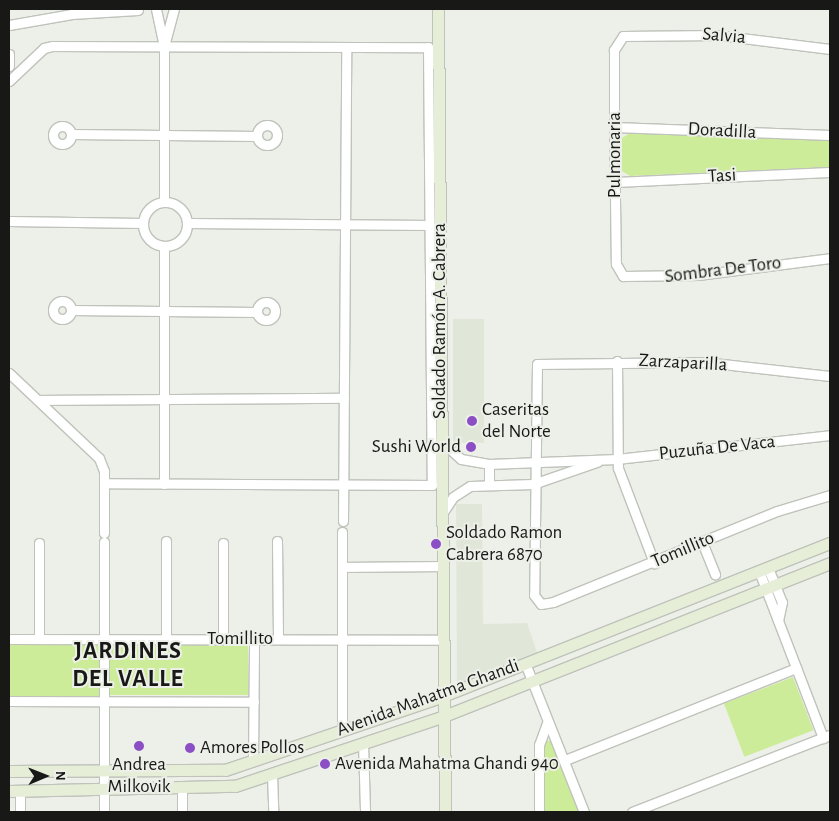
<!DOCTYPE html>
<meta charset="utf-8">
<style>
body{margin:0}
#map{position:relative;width:839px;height:821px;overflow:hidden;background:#ecf0e8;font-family:"Alegreya Sans",sans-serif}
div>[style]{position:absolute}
.built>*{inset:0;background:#e1e7d8;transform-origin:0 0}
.green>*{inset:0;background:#cdec99;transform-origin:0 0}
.roads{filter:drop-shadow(1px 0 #bfc3bb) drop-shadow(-1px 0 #bfc3bb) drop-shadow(0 1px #bfc3bb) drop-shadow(0 -1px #bfc3bb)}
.minor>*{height:9px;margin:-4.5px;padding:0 4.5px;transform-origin:4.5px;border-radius:4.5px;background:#fff}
.minor>.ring{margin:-4.5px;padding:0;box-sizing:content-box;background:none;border:9px solid #fff;border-radius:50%}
.secondary>*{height:11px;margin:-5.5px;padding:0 5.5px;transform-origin:5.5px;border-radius:5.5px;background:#e6eed8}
.dots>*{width:14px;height:14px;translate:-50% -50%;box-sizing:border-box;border:2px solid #ecf0e8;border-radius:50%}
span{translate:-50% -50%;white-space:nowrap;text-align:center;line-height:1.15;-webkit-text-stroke:4px #ecf0e8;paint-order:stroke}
.street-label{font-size:19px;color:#181916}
.poi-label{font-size:19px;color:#181916}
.left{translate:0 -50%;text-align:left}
.right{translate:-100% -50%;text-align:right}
.district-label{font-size:24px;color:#181916;font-weight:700;letter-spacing:1px}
.frame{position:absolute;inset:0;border:10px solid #181916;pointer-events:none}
.north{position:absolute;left:20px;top:751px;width:50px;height:50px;-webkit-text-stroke:4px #ecf0e8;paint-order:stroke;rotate:89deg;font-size:14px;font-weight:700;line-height:20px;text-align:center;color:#181916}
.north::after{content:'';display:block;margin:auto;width:18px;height:22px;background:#181916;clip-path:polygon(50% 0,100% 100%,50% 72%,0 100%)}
</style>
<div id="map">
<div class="built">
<i style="left:484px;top:319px;width:124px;height:31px;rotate:90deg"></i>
<i style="clip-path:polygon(456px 504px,482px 504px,483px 624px,527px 623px,538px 655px,457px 684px)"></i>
</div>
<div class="green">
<i style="clip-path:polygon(633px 131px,830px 139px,830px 167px,630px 176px,622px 171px,622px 138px)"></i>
<i style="left:99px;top:645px;width:51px;height:89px;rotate:90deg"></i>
<i style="left:108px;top:645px;width:140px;height:50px"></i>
<i style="left:793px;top:677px;width:57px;height:74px;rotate:69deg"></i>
<i style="clip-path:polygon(551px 740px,579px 812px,544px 812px,544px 742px)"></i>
</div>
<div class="roads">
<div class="minor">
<i style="left:156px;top:9px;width:39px;rotate:78deg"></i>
<i style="left:164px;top:47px;width:154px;rotate:90deg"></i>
<i style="left:9px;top:25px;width:64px;rotate:-9.9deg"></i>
<i style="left:72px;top:14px;width:66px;rotate:-3.5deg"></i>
<i style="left:164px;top:46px;width:38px;rotate:-75deg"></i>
<i style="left:830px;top:49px;width:114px;rotate:-172.9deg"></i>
<i style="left:717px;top:35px;width:94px;rotate:179.4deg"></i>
<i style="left:623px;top:36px;width:17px;rotate:123deg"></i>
<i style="left:614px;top:50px;width:77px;rotate:90deg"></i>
<i style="left:614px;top:127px;width:137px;rotate:89.2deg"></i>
<i style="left:616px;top:264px;width:14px;rotate:60deg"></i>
<i style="left:623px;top:276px;width:75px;rotate:-0.8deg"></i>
<i style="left:698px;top:275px;width:133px;rotate:-7.3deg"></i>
<i style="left:9px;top:54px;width:12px;rotate:90deg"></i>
<i style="left:9px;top:81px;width:48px;rotate:-43.3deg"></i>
<i style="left:44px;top:48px;width:9px;rotate:-13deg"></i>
<i style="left:53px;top:46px;width:375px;rotate:0.2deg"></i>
<i style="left:428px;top:47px;width:438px;rotate:89.5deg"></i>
<i style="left:432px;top:485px;width:328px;rotate:-179.7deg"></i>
<i class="ring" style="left:257px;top:125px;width:11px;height:11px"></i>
<i class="ring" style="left:53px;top:126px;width:9px;height:9px"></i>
<i style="left:614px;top:127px;width:216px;rotate:2.1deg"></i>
<i style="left:71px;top:134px;width:186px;rotate:0.6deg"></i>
<i style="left:615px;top:182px;width:215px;rotate:-2.7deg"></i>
<i class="ring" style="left:143px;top:202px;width:35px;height:35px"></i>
<i style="left:9px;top:221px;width:134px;rotate:0.9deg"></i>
<i style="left:188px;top:223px;width:242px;rotate:0.5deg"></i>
<i style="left:164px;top:246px;width:238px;rotate:90deg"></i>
<i class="ring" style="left:53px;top:301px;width:9px;height:9px"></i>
<i class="ring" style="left:257px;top:302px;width:9px;height:9px"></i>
<i style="left:71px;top:310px;width:185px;rotate:0.6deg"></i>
<i style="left:617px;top:361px;width:107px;rotate:89.5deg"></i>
<i style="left:618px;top:468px;width:102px;rotate:69.2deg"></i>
<i style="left:9px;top:373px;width:124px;rotate:43.4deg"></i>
<i style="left:99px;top:458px;width:14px;rotate:69deg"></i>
<i style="left:104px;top:471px;width:62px;rotate:90deg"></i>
<i style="left:830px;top:376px;width:126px;rotate:-173.6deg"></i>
<i style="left:705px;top:362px;width:168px;rotate:179.3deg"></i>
<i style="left:537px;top:364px;width:231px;rotate:90.7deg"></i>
<i style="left:534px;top:595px;width:11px;rotate:52deg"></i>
<i style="left:541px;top:604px;width:12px;rotate:-9deg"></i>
<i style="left:553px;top:602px;width:242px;rotate:-22.1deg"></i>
<i style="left:777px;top:511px;width:55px;rotate:-16.8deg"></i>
<i style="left:39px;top:400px;width:305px;rotate:-0.4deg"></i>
<i style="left:441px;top:441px;width:27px;rotate:42deg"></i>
<i style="left:461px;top:459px;width:28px;rotate:10deg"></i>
<i style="left:489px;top:464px;width:128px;rotate:-2.2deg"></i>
<i style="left:617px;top:459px;width:214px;rotate:-6.4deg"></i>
<i style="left:489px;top:464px;width:20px;rotate:90deg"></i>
<i style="left:443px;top:512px;width:18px;rotate:-56deg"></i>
<i style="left:453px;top:497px;width:20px;rotate:-33deg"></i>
<i style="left:470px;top:486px;width:63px;rotate:-1.8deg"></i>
<i style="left:533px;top:484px;width:68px;rotate:-19deg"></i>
<i style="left:343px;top:521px;width:474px;rotate:-89.6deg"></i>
<i style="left:342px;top:532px;width:198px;rotate:90deg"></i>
<i style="left:166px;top:541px;width:98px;rotate:90deg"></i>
<i style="left:277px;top:541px;width:98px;rotate:89.4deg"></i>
<i style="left:104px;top:542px;width:270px;rotate:90deg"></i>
<i style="left:702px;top:542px;width:35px;rotate:68deg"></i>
<i style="left:342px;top:567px;width:99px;rotate:-0.6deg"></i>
<i style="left:768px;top:568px;width:37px;rotate:68deg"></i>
<i style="left:782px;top:602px;width:19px;rotate:102deg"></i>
<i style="left:759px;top:571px;width:179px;rotate:69deg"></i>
<i style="left:9px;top:639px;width:433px;rotate:0.1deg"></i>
<i style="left:39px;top:639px;width:96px;rotate:-90deg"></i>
<i style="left:223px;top:639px;width:96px;rotate:-90deg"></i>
<i style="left:525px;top:663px;width:160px;rotate:68.4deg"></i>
<i style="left:9px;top:701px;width:245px;rotate:0.2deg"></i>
<i style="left:363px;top:743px;width:69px;rotate:88.3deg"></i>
<i style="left:565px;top:760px;width:249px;rotate:-21.7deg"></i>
<i style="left:253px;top:761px;width:122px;rotate:-89.5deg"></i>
<i style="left:272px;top:774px;width:38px;rotate:88deg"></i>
<i style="left:20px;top:812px;width:21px;rotate:-90deg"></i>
<i style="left:182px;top:812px;width:21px;rotate:-90deg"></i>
<i style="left:539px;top:812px;width:67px;rotate:-90deg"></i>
<i style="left:539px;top:745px;width:23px;rotate:-70deg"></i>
<i style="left:632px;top:812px;width:212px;rotate:-21.3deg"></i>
</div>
<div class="secondary">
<i style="left:438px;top:9px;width:803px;rotate:89.5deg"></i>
<i style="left:9px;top:771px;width:216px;rotate:-0.3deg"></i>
<i style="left:225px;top:770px;width:230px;rotate:-18.7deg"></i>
<i style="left:443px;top:696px;width:416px;rotate:-21.6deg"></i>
<i style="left:9px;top:791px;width:226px;rotate:-1.3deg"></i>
<i style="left:235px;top:786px;width:220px;rotate:-18.5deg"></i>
<i style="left:444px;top:716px;width:415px;rotate:-21.6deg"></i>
</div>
</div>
<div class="dots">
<i style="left:472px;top:421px;background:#8c4ec4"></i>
<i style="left:471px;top:447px;background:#8c4ec4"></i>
<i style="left:436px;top:544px;background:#8c4ec4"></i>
<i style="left:139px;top:746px;background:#8c4ec4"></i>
<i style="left:190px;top:748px;background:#8c4ec4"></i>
<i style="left:325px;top:764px;background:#8c4ec4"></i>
</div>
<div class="street-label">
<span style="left:724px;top:36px;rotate:5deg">Salvia</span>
<span style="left:722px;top:131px;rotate:3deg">Doradilla</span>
<span style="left:615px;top:155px;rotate:-90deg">Pulmonaria</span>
<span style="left:722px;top:176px;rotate:-4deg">Tasi</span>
<span style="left:723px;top:270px;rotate:-7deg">Sombra De Toro</span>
<span style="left:440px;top:321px;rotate:-90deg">Soldado Ramón A. Cabrera</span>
<span style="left:683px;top:363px;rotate:3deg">Zarzaparilla</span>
<span style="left:717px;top:448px;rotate:-6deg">Puzuña De Vaca</span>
<span style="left:683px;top:550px;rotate:-23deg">Tomillito</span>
<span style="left:240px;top:639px">Tomillito</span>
<span style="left:428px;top:698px;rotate:-20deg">Avenida Mahatma Ghandi</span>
</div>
<div class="poi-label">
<span class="left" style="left:482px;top:421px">Caseritas<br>del Norte</span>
<span class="right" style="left:461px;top:447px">Sushi World</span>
<span class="left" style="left:446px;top:544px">Soldado Ramon<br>Cabrera 6870</span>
<span class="left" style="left:200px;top:748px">Amores Pollos</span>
<span class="left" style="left:335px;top:764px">Avenida Mahatma Ghandi 940</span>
<span style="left:139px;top:776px">Andrea<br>Milkovik</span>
</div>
<div class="district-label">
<span style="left:128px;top:666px">JARDINES<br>DEL VALLE</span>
</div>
<div class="frame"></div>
<div class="north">N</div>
</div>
